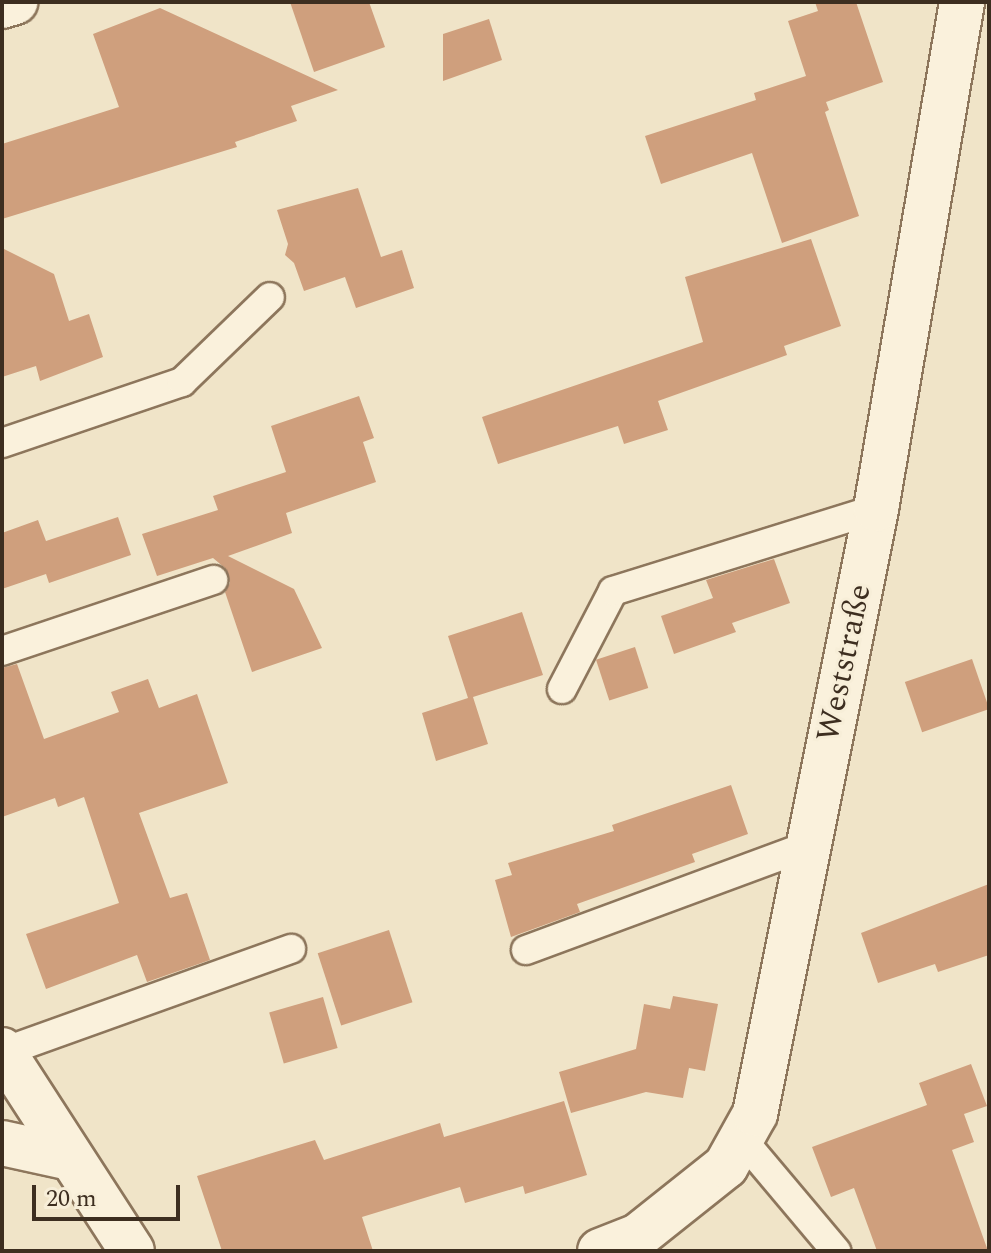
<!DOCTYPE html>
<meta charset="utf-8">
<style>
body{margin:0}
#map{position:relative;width:991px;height:1253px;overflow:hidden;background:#f0e4c8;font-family:Spectral,serif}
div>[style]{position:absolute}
.building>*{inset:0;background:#cf9f7d;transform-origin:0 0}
.roads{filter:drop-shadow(2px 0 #8d765c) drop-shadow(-2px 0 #8d765c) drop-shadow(0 2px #8d765c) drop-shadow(0 -2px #8d765c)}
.service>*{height:28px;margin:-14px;padding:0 14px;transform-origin:14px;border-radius:14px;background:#faf1dc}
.minor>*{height:44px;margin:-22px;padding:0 22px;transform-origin:22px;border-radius:22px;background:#faf1dc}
span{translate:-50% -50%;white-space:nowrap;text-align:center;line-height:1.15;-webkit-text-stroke:6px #f7eed8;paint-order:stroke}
.street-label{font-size:32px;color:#3d2e20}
.frame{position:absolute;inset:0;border:4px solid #3d2e20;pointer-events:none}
.scale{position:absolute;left:32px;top:1185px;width:148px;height:36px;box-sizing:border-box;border:4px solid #3d2e20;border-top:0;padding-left:10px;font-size:24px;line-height:28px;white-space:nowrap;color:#3d2e20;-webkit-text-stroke:6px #f7eed8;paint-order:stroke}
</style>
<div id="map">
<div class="building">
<i style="clip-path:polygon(290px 2px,369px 2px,385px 47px,314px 72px)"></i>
<i style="clip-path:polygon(815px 2px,856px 2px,883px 82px,826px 102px,829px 110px,825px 112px,859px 216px,782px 243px,752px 153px,661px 184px,645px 136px,756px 100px,754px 93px,806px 76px,788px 21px,818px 11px)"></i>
<i style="clip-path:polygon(160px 8px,338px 90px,291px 106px,297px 121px,235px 142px,237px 147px,2px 219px,2px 144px,119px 107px,93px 34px)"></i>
<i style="clip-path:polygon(489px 19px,502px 60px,443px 81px,443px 34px)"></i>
<i style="clip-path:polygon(358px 188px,381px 257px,402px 250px,414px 288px,356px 308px,345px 277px,304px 291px,294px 263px,285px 255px,288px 244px,277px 210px)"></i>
<i style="clip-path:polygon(811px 239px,841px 326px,784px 346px,787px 355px,658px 401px,668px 430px,624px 444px,618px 426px,498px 464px,482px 417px,703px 342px,685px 277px)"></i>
<i style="clip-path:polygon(2px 248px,54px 274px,69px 321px,89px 314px,103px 357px,40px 381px,36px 366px,2px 377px)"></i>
<i style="clip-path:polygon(359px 396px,374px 438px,363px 442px,376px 482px,286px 513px,292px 533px,228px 556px,294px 589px,322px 648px,252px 672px,225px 592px,230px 583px,225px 568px,213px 558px,157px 576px,142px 534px,218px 510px,213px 496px,286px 472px,271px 426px)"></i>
<i style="clip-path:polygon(118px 517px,131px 555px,49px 583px,46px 574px,2px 589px,2px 533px,38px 520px,46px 541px)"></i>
<i style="clip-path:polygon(774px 559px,790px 603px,732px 623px,736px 632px,674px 654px,661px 616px,713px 598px,706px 580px)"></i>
<i style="clip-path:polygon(522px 612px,543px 675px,473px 697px,488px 744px,436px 761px,422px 713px,468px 698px,448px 636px)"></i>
<i style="left:635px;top:647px;width:43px;height:41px;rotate:72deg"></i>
<i style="left:972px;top:659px;width:53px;height:71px;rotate:71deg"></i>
<i style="clip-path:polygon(17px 664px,44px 739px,119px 712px,111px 692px,148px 679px,159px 708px,197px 694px,228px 783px,139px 813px,170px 898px,187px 893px,210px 960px,147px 982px,137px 955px,46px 989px,26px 934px,119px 903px,84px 797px,58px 807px,55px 798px,2px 817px,2px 668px)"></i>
<i style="clip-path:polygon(731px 785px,748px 834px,692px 854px,695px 862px,577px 904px,580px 912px,511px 937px,495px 880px,512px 875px,508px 863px,614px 831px,612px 825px)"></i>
<i style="clip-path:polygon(989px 884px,989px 955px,938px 972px,935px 964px,878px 983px,861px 933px)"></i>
<i style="left:389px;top:930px;width:76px;height:75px;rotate:72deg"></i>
<i style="clip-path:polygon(673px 996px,718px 1004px,705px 1071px,689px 1068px,683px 1098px,646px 1092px,571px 1113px,559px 1072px,636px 1049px,644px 1004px,670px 1009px)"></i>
<i style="left:323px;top:997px;width:53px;height:56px;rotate:74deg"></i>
<i style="clip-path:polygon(971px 1064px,987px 1106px,964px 1114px,974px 1142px,952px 1150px,988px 1251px,877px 1251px,854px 1188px,831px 1197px,812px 1147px,927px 1105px,919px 1083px)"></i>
<i style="clip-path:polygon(564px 1101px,587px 1175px,525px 1194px,523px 1186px,465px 1203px,460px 1187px,362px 1217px,373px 1251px,222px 1251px,197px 1176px,315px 1140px,324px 1160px,440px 1123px,444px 1137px)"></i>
</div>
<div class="roads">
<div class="service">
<i style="left:2px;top:443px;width:190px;rotate:-18.7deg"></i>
<i style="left:182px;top:382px;width:122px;rotate:-44deg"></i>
<i style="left:2px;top:651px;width:223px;rotate:-18.6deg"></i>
<i style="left:562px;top:689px;width:110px;rotate:-62.5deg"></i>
<i style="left:613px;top:591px;width:275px;rotate:-17.3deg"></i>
<i style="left:526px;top:950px;width:300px;rotate:-20.3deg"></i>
<i style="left:3px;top:1052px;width:306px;rotate:-19.7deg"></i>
<i style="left:741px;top:1138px;width:148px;rotate:49.9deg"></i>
</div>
<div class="minor">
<i style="left:2px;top:6px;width:14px;rotate:-17deg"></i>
<i style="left:2px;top:1050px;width:239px;rotate:57.1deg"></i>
<i style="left:2px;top:1143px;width:70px;rotate:12.4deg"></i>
<i style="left:600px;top:1251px;width:41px;rotate:-21.5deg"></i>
<i style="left:638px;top:1236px;width:112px;rotate:-38.5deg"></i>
<i style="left:726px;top:1166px;width:60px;rotate:-60.9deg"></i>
<i style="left:755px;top:1114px;width:617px;rotate:-78.69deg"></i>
<i style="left:876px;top:509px;width:514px;rotate:-80.37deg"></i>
</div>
</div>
<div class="street-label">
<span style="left:845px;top:663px;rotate:-78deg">Weststraße</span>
</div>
<div class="frame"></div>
<div class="scale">20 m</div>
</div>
